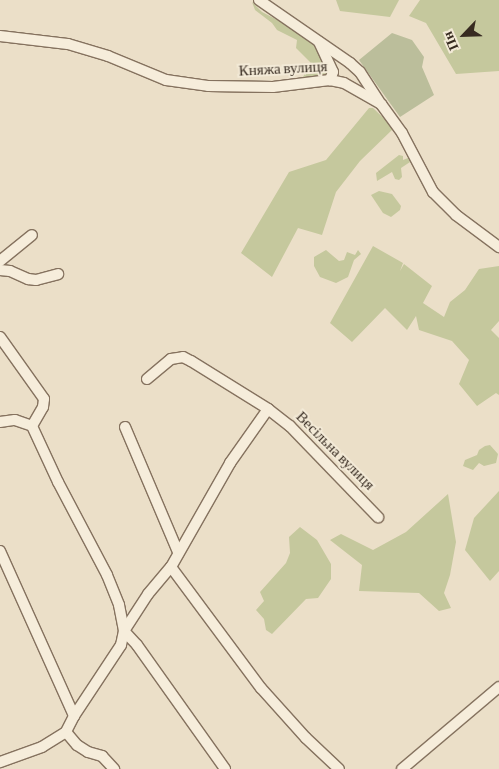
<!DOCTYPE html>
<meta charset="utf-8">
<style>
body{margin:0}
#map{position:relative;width:499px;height:769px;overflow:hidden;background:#ebdfc8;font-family:"Crimson Pro",serif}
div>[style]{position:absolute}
.green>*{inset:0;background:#c5c89d}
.cemetery>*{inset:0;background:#bbbe9b}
.roads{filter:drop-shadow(1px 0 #85725f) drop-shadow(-1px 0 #85725f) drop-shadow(0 1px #85725f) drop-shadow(0 -1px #85725f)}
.minor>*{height:10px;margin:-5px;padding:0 5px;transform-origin:5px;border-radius:5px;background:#f6eddb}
span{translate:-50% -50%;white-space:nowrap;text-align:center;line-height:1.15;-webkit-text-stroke:4px #f3ead7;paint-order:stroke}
.street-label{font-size:15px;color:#372b21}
.north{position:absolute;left:439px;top:10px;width:50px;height:50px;-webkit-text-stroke:4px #f3ead7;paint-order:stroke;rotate:246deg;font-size:14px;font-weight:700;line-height:20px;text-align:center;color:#372b21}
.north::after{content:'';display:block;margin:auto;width:18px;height:22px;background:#372b21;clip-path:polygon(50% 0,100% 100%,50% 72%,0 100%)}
</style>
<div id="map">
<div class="green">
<i style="clip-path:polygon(336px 0,399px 0,390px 17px,340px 11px)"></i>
<i style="clip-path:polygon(420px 0,499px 0,499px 71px,456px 74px,426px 23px,409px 16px)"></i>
<i style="clip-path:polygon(252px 2px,262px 12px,299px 31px,317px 46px,329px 71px,328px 75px,300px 81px,312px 64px,296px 48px,297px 40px,277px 30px,272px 23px,255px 10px)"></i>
<i style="clip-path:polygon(369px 108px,373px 108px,394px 128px,360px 161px,336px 192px,322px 235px,298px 228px,272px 277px,241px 253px,289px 172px,326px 160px)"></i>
<i style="clip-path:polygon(399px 155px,403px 156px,403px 160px,408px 158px,410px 162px,401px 168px,402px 177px,399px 180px,395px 179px,392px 172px,377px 181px,376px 173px)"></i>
<i style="clip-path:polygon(379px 191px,392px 194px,401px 206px,400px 210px,391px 217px,383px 213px,371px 195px)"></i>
<i style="clip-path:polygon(373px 246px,403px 263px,400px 271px,404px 264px,432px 286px,423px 303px,444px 317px,450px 302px,465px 290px,479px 269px,499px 266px,499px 321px,491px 330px,499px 338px,499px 395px,496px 393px,477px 406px,459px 384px,469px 360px,452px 341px,419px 330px,416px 316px,407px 330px,385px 308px,352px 342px,330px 323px)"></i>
<i style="clip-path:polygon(326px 250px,339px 261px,344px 260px,347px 252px,355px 255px,358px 250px,361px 254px,354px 260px,348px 277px,336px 283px,320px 277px,314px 266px,314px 257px)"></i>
<i style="clip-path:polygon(490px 445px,498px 454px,496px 463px,484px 466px,479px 463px,473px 470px,463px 466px,465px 460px,477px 455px,479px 450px,485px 446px)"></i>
<i style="clip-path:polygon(499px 491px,499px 571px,490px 581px,465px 550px,474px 518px)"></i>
<i style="clip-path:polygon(448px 494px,456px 542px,450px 575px,444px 593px,451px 608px,439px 611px,419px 593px,359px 591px,362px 565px,330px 540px,341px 534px,373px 550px,406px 532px)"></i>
<i style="clip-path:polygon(300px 527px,317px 540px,331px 564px,331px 579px,318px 598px,306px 599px,272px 634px,266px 630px,264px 619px,256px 610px,264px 601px,260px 592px,286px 563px,290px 553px,289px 537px)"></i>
</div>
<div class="cemetery">
<i style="clip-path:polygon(392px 33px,412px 40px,424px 57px,422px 67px,434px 95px,400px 117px,359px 60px)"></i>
</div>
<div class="roads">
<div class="minor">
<i style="left:259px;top:0;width:111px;rotate:34.7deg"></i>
<i style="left:350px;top:63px;width:13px;rotate:42deg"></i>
<i style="left:360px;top:72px;width:35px;rotate:57deg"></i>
<i style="left:0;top:36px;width:68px;rotate:6.7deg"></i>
<i style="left:68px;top:44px;width:42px;rotate:16.7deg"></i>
<i style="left:108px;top:56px;width:63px;rotate:22.5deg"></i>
<i style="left:166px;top:80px;width:42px;rotate:8.1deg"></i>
<i style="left:208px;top:86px;width:65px;rotate:0.9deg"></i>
<i style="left:273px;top:87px;width:57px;rotate:-7deg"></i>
<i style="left:330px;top:80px;width:14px;rotate:12deg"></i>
<i style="left:344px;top:83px;width:43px;rotate:29.6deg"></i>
<i style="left:381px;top:104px;width:36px;rotate:54deg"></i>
<i style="left:402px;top:133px;width:67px;rotate:62.3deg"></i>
<i style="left:433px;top:192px;width:33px;rotate:45deg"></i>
<i style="left:456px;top:215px;width:54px;rotate:36.7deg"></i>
<i style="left:319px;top:42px;width:33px;rotate:65deg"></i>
<i style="left:333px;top:72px;width:9px;rotate:111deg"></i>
<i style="left:0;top:261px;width:41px;rotate:-39.1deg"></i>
<i style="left:0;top:270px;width:10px;rotate:6deg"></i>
<i style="left:10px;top:271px;width:20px;rotate:24deg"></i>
<i style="left:28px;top:279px;width:8px;rotate:7deg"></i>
<i style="left:36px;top:280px;width:23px;rotate:-15deg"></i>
<i style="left:0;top:337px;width:76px;rotate:54.6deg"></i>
<i style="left:44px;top:399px;width:8px;rotate:97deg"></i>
<i style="left:43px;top:407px;width:22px;rotate:120deg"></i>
<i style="left:32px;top:426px;width:62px;rotate:65.1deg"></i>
<i style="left:58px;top:482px;width:105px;rotate:62.2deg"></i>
<i style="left:107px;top:575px;width:32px;rotate:68deg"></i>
<i style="left:119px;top:605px;width:26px;rotate:79deg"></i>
<i style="left:124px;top:631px;width:19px;rotate:47deg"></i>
<i style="left:137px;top:645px;width:152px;rotate:54.6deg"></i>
<i style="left:147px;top:379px;width:31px;rotate:-40deg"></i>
<i style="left:171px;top:359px;width:12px;rotate:-9deg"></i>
<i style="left:183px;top:357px;width:9px;rotate:27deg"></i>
<i style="left:191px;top:361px;width:91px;rotate:31.9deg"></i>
<i style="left:268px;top:409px;width:28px;rotate:38deg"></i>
<i style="left:290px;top:426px;width:127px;rotate:46deg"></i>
<i style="left:0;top:422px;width:15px;rotate:-8deg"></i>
<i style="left:15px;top:420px;width:18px;rotate:19deg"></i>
<i style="left:125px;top:427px;width:136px;rotate:67deg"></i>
<i style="left:0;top:551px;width:181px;rotate:65.8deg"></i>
<i style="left:74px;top:716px;width:18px;rotate:117deg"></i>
<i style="left:66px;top:732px;width:28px;rotate:148deg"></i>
<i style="left:42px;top:747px;width:45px;rotate:160.3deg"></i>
<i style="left:171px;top:567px;width:151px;rotate:53.4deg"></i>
<i style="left:261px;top:688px;width:67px;rotate:48deg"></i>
<i style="left:306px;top:738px;width:45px;rotate:43.2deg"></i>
<i style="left:74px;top:716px;width:85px;rotate:-56.5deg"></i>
<i style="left:121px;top:645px;width:14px;rotate:-78deg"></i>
<i style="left:124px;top:631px;width:44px;rotate:-57deg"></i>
<i style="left:148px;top:594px;width:35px;rotate:-50deg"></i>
<i style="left:171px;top:567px;width:120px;rotate:-60.4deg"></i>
<i style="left:230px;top:463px;width:66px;rotate:-54.9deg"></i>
<i style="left:66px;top:732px;width:17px;rotate:50deg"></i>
<i style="left:77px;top:745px;width:13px;rotate:32deg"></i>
<i style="left:88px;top:752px;width:15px;rotate:16deg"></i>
<i style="left:102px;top:756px;width:18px;rotate:47deg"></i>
<i style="left:402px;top:769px;width:127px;rotate:-40.2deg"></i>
</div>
</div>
<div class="street-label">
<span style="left:283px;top:69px;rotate:-3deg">Княжа вулиця</span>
<span style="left:335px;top:451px;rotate:45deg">Весільна вулиця</span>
</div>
<div class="north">Пн</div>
</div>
